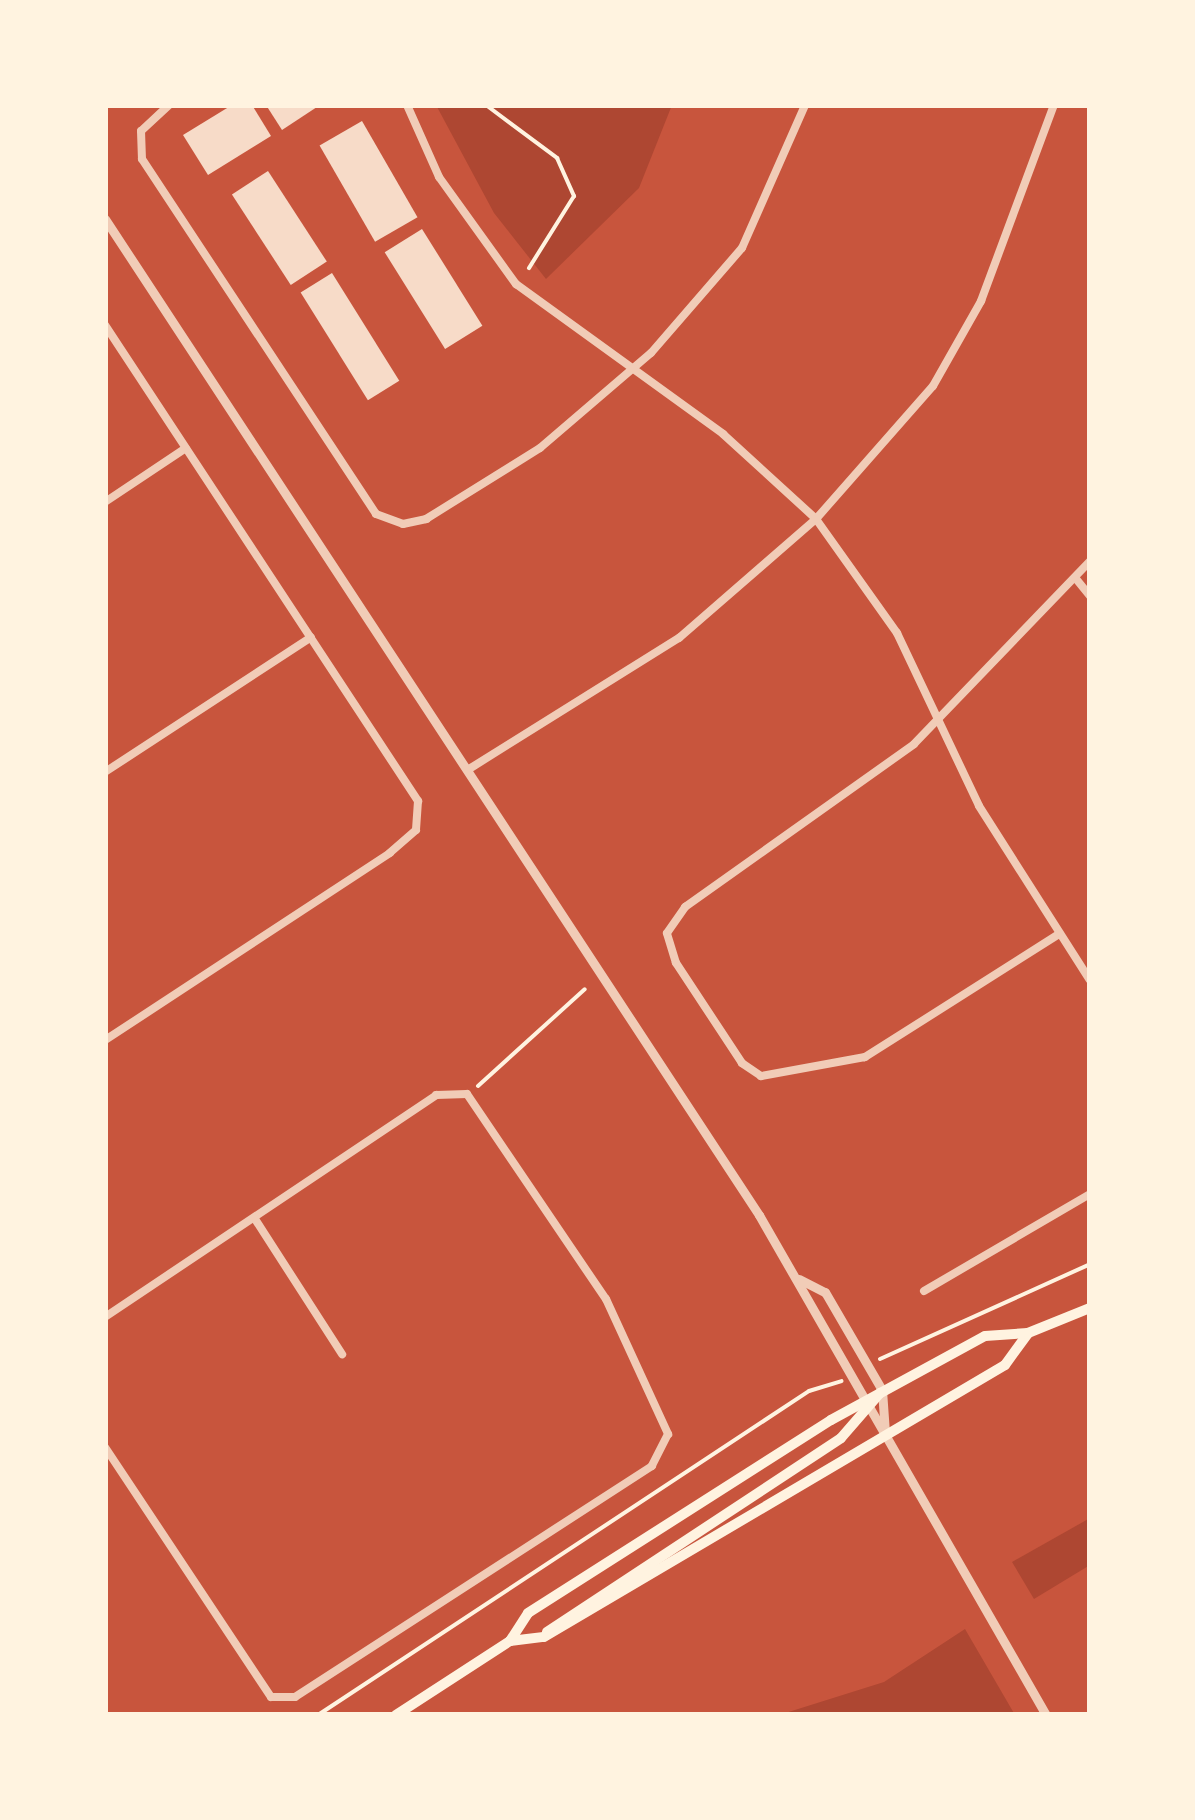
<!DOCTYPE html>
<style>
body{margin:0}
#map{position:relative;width:1195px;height:1820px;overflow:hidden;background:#c8553d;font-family:"Zilla Slab",serif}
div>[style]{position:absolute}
.green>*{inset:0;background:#ae4732}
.building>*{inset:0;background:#f7dbc8;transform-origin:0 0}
.path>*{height:4px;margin:-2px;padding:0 2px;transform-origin:2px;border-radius:2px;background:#fff3e0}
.minor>*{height:8px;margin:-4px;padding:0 4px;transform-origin:4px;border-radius:4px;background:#f1ccb7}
.tertiary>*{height:9px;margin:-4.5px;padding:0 4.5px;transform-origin:4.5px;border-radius:4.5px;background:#f1ccb7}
.secondary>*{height:10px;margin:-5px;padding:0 5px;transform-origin:5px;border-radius:5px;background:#fff3e0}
span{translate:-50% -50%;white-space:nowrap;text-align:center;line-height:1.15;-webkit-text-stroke:10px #fff3e0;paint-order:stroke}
.frame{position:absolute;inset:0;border:108px solid #fff3e0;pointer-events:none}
</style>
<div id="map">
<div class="green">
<i style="clip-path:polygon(436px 105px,672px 105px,639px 188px,546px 279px,494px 213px)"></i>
<i style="clip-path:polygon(1090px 1518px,1090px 1565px,1034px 1599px,1012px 1562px)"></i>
<i style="clip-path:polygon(965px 1629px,1015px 1715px,779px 1715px,884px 1682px)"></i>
</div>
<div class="building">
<i style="clip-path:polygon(232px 105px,252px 105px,271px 136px,208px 175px,183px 135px)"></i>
<i style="clip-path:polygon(266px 105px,320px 105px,282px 130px)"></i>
<i style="left:362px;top:121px;width:111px;height:49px;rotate:60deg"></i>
<i style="left:268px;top:171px;width:108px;height:43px;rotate:57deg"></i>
<i style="left:422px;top:229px;width:114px;height:44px;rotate:58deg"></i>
<i style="left:332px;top:273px;width:127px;height:37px;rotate:58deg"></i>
</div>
<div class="path">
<i style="left:486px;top:105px;width:89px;rotate:36.7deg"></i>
<i style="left:557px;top:158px;width:42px;rotate:65.9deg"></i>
<i style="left:574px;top:196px;width:85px;rotate:122deg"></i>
<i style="left:478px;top:1086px;width:144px;rotate:-42.2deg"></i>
<i style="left:880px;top:1359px;width:230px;rotate:-24.3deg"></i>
<i style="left:318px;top:1715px;width:588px;rotate:-33.42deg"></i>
<i style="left:809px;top:1391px;width:34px;rotate:-17deg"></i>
</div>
<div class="minor">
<i style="left:169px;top:105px;width:38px;rotate:137deg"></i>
<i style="left:141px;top:131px;width:28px;rotate:88deg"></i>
<i style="left:142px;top:159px;width:425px;rotate:56.6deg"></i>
<i style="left:376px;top:514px;width:29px;rotate:20deg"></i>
<i style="left:403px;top:524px;width:24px;rotate:-12deg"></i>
<i style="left:426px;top:519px;width:134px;rotate:-31.9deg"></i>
<i style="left:540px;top:448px;width:146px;rotate:-40.6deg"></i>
<i style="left:651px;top:353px;width:139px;rotate:-49.1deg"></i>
<i style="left:742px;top:248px;width:156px;rotate:-66.2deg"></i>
<i style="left:407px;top:105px;width:79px;rotate:66deg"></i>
<i style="left:439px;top:177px;width:132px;rotate:54.3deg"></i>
<i style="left:516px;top:284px;width:256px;rotate:35.9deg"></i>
<i style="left:723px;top:434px;width:126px;rotate:42.4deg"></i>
<i style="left:816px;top:519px;width:140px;rotate:54.6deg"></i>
<i style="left:897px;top:633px;width:191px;rotate:64.6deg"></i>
<i style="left:979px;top:806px;width:206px;rotate:57.5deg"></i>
<i style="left:105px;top:325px;width:570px;rotate:56.67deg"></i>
<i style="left:418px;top:801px;width:29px;rotate:94deg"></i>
<i style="left:416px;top:830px;width:35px;rotate:139deg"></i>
<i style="left:390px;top:853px;width:341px;rotate:146.7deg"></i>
<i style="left:105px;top:502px;width:97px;rotate:-33.7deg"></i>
<i style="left:1077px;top:580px;width:21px;rotate:51deg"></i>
<i style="left:469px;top:769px;width:248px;rotate:-32deg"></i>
<i style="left:679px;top:638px;width:181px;rotate:-41deg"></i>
<i style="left:816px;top:519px;width:177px;rotate:-48.7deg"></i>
<i style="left:933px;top:386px;width:98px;rotate:-60.5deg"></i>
<i style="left:981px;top:301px;width:209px;rotate:-69.6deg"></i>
<i style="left:105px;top:772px;width:246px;rotate:-33.2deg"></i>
<i style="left:1059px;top:934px;width:230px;rotate:147.6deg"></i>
<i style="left:865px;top:1057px;width:106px;rotate:169.6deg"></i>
<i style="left:761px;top:1076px;width:23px;rotate:-146deg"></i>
<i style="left:742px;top:1063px;width:120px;rotate:-123.4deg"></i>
<i style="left:676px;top:963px;width:31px;rotate:-107deg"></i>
<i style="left:667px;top:933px;width:32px;rotate:-55deg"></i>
<i style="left:685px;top:907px;width:281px;rotate:-35.4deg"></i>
<i style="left:914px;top:744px;width:254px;rotate:-46.1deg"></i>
<i style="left:255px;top:1219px;width:161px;rotate:57.2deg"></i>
<i style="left:924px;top:1291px;width:192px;rotate:-30.3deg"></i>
<i style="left:105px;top:1317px;width:399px;rotate:-33.8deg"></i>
<i style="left:436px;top:1095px;width:31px;rotate:-2deg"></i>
<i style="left:467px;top:1094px;width:248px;rotate:55.9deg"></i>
<i style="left:606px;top:1299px;width:149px;rotate:65.3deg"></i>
<i style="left:668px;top:1434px;width:36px;rotate:117deg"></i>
<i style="left:652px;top:1466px;width:425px;rotate:147.1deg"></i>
<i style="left:295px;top:1697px;width:24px;rotate:180deg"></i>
<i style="left:271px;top:1697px;width:300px;rotate:-123.6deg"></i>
</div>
<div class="tertiary">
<i style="left:105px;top:219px;width:1192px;rotate:56.71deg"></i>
<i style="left:759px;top:1215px;width:577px;rotate:60.14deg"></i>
<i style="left:799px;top:1279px;width:29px;rotate:27deg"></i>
<i style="left:825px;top:1292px;width:113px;rotate:59.8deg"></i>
<i style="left:882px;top:1390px;width:39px;rotate:86deg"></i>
</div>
<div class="secondary">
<i style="left:547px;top:1632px;width:352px;rotate:-33.4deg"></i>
<i style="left:841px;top:1438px;width:60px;rotate:-49.1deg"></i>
<i style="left:510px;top:1641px;width:34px;rotate:-7deg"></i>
<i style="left:544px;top:1637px;width:535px;rotate:-30.54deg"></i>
<i style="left:1005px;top:1365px;width:39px;rotate:-54deg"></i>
<i style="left:396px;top:1715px;width:136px;rotate:-33deg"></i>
<i style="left:510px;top:1641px;width:33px;rotate:-57deg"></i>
<i style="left:528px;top:1613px;width:359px;rotate:-32.5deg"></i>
<i style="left:831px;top:1420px;width:175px;rotate:-28.6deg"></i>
<i style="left:985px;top:1336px;width:43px;rotate:-4deg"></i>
<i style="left:1028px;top:1333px;width:67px;rotate:-22deg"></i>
</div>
<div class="frame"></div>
</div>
